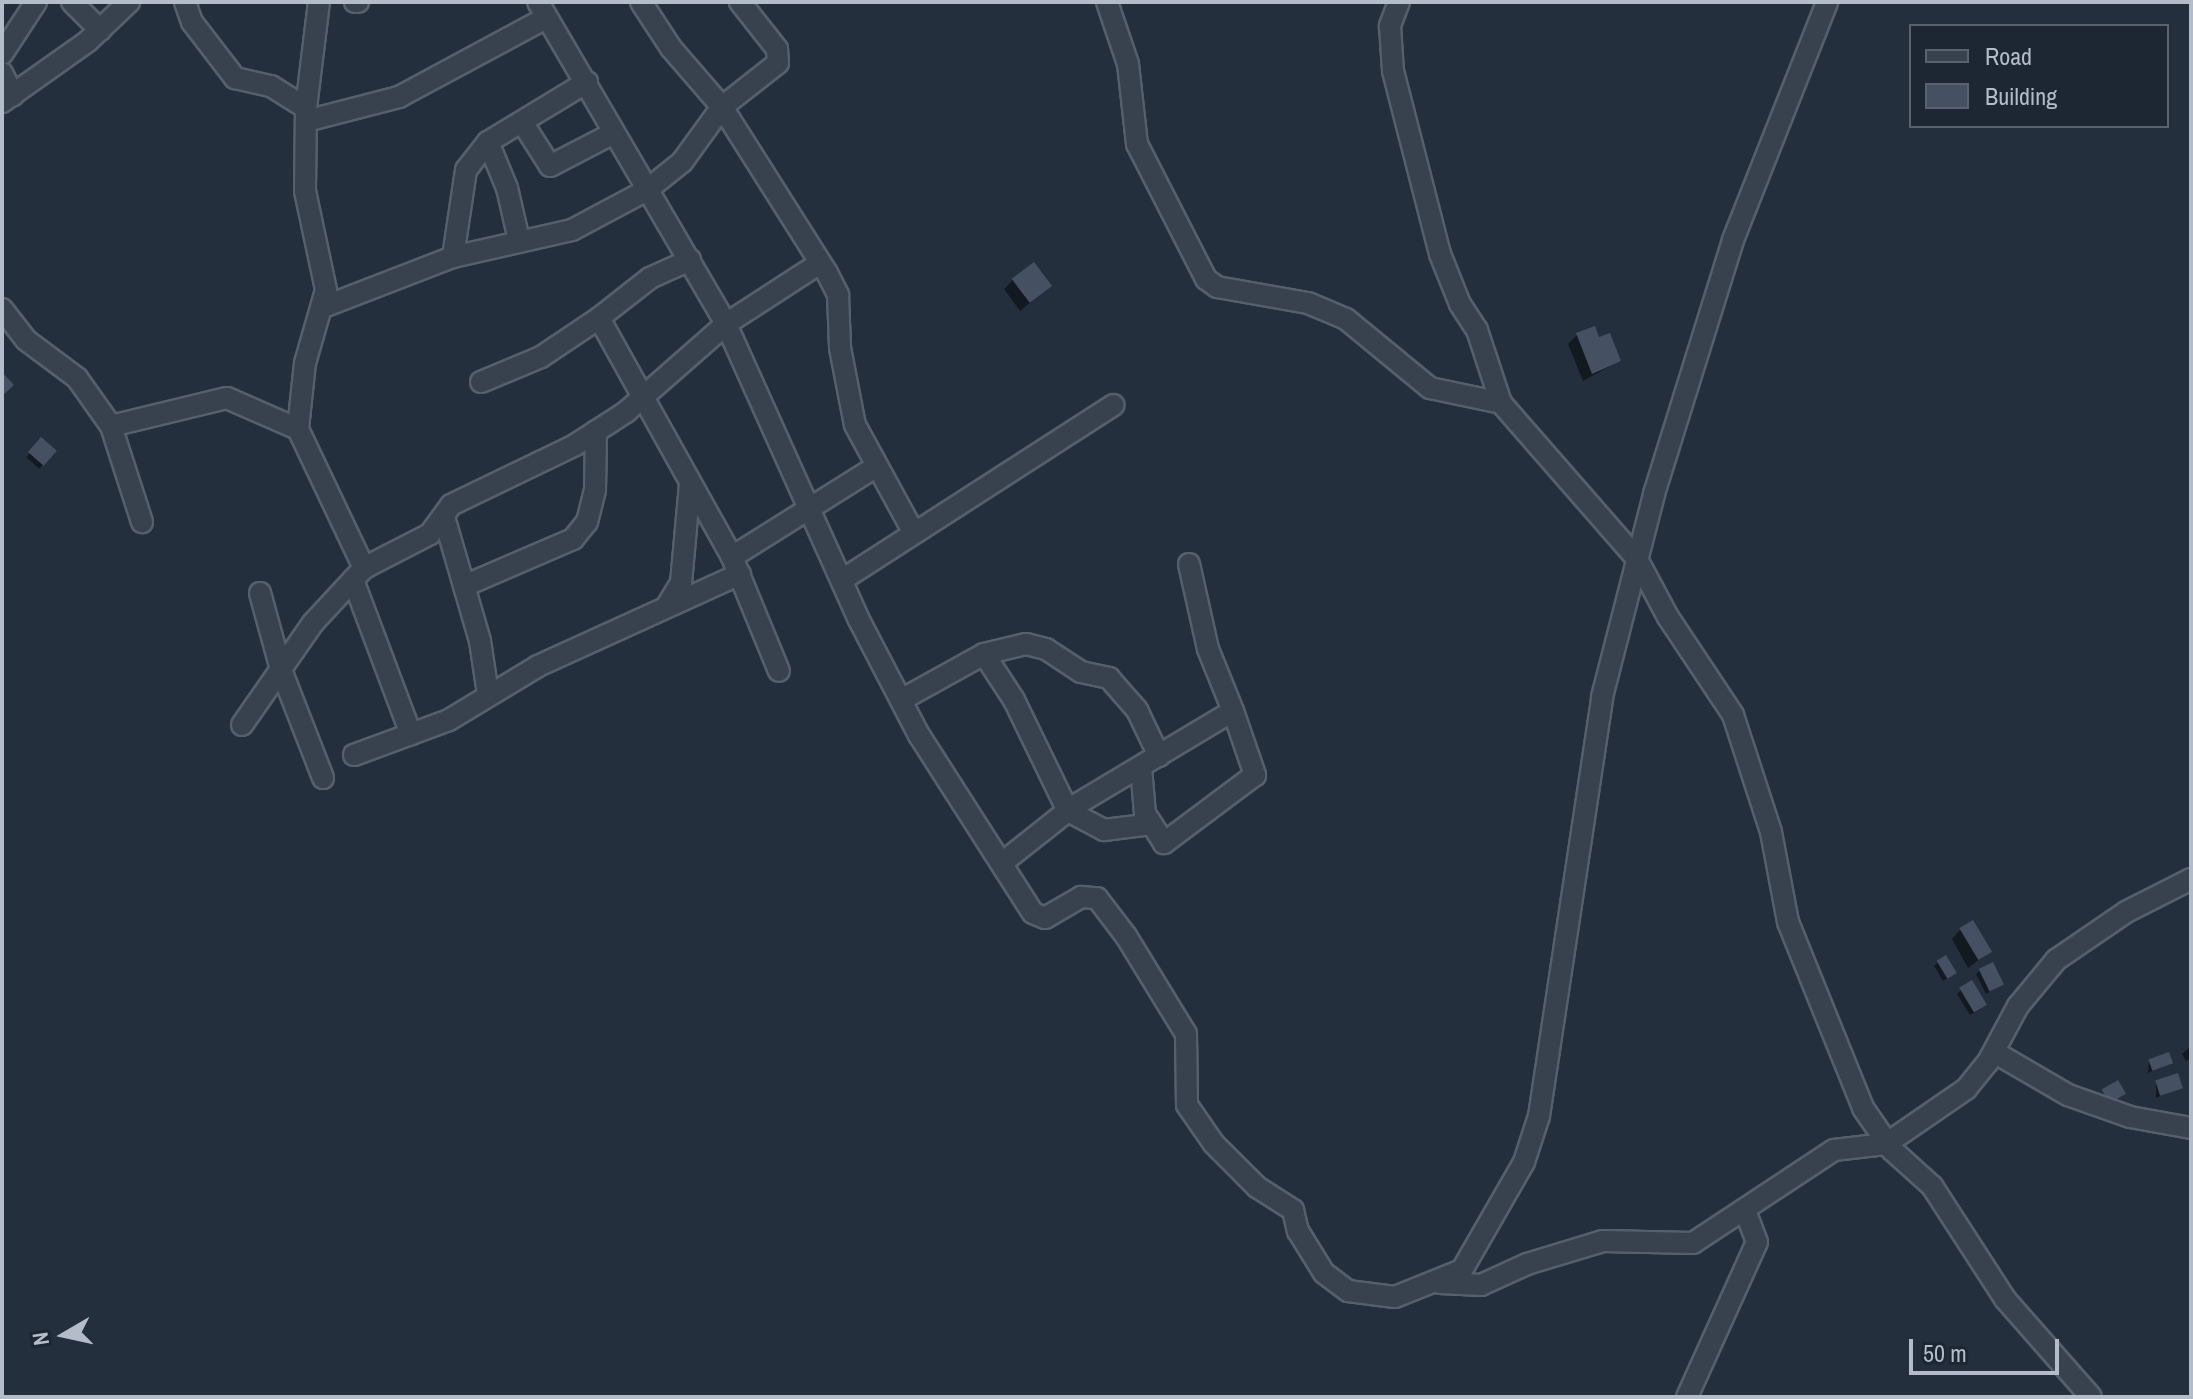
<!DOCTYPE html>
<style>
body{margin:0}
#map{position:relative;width:2193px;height:1399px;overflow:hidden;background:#242f3e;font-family:"Archivo Narrow",sans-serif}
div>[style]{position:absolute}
.shadow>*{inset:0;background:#0007;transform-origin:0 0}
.building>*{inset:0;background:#455162;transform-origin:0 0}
.roads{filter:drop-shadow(2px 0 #565f6c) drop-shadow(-2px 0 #565f6c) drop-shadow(0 2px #565f6c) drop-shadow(0 -2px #565f6c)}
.minor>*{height:20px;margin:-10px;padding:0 10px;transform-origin:10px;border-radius:10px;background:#38414e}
span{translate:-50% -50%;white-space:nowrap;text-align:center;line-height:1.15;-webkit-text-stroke:6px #1d2633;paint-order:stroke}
.frame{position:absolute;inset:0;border:4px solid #b4bcc9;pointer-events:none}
.legend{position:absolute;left:1909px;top:24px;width:260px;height:104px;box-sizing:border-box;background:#1d2633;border:2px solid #59626f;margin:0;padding:10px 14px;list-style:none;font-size:24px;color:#b4bcc9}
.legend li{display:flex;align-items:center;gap:16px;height:40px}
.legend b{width:40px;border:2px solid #59626f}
.north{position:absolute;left:24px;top:1295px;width:80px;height:80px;-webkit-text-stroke:6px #1d2633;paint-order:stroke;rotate:261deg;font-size:22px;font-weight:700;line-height:32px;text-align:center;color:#b4bcc9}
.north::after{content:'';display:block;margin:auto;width:28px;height:36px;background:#b4bcc9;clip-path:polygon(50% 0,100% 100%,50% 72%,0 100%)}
.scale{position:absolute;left:1909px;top:1339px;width:150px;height:36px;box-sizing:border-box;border:4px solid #b4bcc9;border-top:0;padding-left:10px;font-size:24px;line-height:28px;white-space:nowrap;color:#b4bcc9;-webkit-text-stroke:6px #1d2633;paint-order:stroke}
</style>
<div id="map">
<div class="shadow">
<i style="clip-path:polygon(1013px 280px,1050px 286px,1020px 311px,1004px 289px)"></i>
<i style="clip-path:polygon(1577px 335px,1598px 340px,1619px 361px,1583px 381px,1568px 344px)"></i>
<i style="left:41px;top:440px;width:17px;height:23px;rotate:40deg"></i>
<i style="clip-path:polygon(1960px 930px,1989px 952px,1968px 968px,1952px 939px)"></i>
<i style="clip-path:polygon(1938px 962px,1950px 977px,1943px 981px,1934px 966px)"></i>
<i style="clip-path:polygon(1980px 970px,2001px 985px,1986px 994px,1976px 974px)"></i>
<i style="clip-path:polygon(1961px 990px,1981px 1009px,1970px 1015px,1957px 994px)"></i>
<i style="clip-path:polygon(2191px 1046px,2191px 1059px,2186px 1061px,2182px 1054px)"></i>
<i style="clip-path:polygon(2149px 1062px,2171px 1062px,2148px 1073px)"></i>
<i style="clip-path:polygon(2156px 1082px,2181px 1087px,2156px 1098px)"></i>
</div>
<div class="building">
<i style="left:1034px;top:262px;width:30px;height:28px;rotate:53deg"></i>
<i style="clip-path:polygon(1595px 326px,1599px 337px,1610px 333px,1621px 361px,1592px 374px,1576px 333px)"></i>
<i style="clip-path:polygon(2px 372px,14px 385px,2px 396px)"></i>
<i style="left:41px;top:437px;width:21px;height:20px;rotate:41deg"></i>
<i style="left:1973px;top:920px;width:37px;height:16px;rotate:59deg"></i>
<i style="left:1946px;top:955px;width:21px;height:11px;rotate:59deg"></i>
<i style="left:1993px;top:962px;width:25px;height:16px;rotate:64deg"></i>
<i style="left:1972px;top:980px;width:29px;height:15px;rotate:59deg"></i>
<i style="left:2169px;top:1052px;width:12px;height:22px;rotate:70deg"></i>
<i style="left:2178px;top:1073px;width:16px;height:24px;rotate:72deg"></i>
<i style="left:2118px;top:1080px;width:16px;height:19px;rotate:60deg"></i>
</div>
<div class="roads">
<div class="minor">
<i style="left:72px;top:2px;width:40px;rotate:45deg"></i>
<i style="left:185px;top:2px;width:21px;rotate:71deg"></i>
<i style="left:192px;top:22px;width:71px;rotate:52.5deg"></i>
<i style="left:235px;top:78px;width:37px;rotate:13deg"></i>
<i style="left:271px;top:86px;width:41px;rotate:32.2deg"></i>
<i style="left:319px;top:2px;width:107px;rotate:97deg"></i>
<i style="left:306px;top:108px;width:83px;rotate:90.7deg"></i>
<i style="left:305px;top:191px;width:101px;rotate:78deg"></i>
<i style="left:326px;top:290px;width:76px;rotate:106deg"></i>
<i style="left:305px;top:363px;width:66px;rotate:96.1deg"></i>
<i style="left:298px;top:429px;width:154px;rotate:64.6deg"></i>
<i style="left:355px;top:2px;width:3px"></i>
<i style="left:538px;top:2px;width:373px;rotate:59.7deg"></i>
<i style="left:726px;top:324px;width:322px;rotate:65.8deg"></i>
<i style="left:858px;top:618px;width:132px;rotate:62.5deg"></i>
<i style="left:919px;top:735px;width:211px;rotate:57.4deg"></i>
<i style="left:1033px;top:913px;width:13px;rotate:23deg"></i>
<i style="left:1045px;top:918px;width:42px;rotate:-30.3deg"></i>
<i style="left:1081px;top:897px;width:16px;rotate:4deg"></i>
<i style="left:1097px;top:898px;width:48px;rotate:52.7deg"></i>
<i style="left:1126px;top:936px;width:115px;rotate:58.5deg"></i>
<i style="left:1186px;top:1034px;width:71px;rotate:89.2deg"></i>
<i style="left:1187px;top:1105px;width:47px;rotate:55.3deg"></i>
<i style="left:1214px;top:1144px;width:61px;rotate:45deg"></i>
<i style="left:1257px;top:1187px;width:43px;rotate:32.6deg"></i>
<i style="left:1293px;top:1210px;width:22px;rotate:77deg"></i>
<i style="left:1298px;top:1231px;width:49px;rotate:58.2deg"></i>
<i style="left:1324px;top:1273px;width:30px;rotate:37deg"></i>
<i style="left:1348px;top:1291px;width:47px;rotate:7.3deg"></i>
<i style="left:1395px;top:1297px;width:72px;rotate:-21.9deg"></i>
<i style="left:1462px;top:1270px;width:125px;rotate:-60.1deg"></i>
<i style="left:1524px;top:1162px;width:48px;rotate:-71.9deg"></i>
<i style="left:1539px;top:1116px;width:424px;rotate:-81.4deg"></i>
<i style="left:1602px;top:697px;width:210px;rotate:-75.6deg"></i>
<i style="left:1654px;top:494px;width:266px;rotate:-72.7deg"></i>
<i style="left:1733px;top:240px;width:256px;rotate:-68.4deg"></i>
<i style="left:641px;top:2px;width:55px;rotate:56.9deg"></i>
<i style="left:671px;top:48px;width:78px;rotate:49.2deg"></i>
<i style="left:722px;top:107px;width:196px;rotate:57.7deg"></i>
<i style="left:827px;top:273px;width:25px;rotate:63deg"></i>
<i style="left:838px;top:295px;width:53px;rotate:87.8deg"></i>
<i style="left:840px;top:348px;width:78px;rotate:79deg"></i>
<i style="left:855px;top:425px;width:123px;rotate:61.4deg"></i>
<i style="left:1107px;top:2px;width:65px;rotate:71.3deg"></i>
<i style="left:1128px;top:64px;width:81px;rotate:83.6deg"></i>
<i style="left:1137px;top:144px;width:152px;rotate:62.9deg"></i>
<i style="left:1206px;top:279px;width:14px;rotate:36deg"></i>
<i style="left:1217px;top:287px;width:92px;rotate:10deg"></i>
<i style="left:1308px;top:303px;width:41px;rotate:22.8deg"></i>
<i style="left:1346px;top:319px;width:109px;rotate:39.4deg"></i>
<i style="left:1430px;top:388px;width:73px;rotate:11.9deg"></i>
<i style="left:1501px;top:403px;width:207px;rotate:48.9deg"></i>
<i style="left:1637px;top:559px;width:66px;rotate:61.9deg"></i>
<i style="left:1668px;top:617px;width:118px;rotate:56.4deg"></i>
<i style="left:1733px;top:715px;width:123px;rotate:72deg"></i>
<i style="left:1771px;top:832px;width:92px;rotate:79.3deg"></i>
<i style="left:1788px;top:922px;width:201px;rotate:68deg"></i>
<i style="left:1863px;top:1108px;width:51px;rotate:55.4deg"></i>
<i style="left:1892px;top:1150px;width:54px;rotate:42deg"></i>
<i style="left:1932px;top:1186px;width:135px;rotate:57.1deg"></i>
<i style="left:2005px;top:1299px;width:130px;rotate:48.7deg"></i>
<i style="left:1399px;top:2px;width:26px;rotate:111deg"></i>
<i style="left:1390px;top:26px;width:45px;rotate:86.2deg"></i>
<i style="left:1393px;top:71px;width:189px;rotate:75.6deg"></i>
<i style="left:1440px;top:254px;width:54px;rotate:68.2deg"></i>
<i style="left:1460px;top:304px;width:31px;rotate:57deg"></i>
<i style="left:1477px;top:330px;width:77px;rotate:71.8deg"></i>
<i style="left:2px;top:54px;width:62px;rotate:-56.8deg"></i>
<i style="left:2px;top:73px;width:25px;rotate:64deg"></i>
<i style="left:2px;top:102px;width:105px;rotate:-35.3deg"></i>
<i style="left:88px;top:41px;width:57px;rotate:-43.6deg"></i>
<i style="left:306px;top:121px;width:96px;rotate:-14.5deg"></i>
<i style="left:399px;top:97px;width:167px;rotate:-28.3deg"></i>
<i style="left:522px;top:122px;width:52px;rotate:57.5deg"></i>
<i style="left:550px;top:166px;width:72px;rotate:-27.3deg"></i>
<i style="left:488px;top:142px;width:50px;rotate:67.6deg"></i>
<i style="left:507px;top:188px;width:53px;rotate:77deg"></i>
<i style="left:453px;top:257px;width:88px;rotate:-81.5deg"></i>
<i style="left:466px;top:170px;width:36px;rotate:-52deg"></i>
<i style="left:488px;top:142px;width:116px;rotate:-31.2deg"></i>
<i style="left:326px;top:306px;width:136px;rotate:-21.1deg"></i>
<i style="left:453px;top:257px;width:122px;rotate:-12.8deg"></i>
<i style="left:572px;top:230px;width:85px;rotate:-28.1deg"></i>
<i style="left:647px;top:190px;width:45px;rotate:-38.7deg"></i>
<i style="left:682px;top:162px;width:68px;rotate:-54deg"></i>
<i style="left:722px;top:107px;width:71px;rotate:-38.2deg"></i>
<i style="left:778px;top:63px;width:14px;rotate:-94deg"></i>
<i style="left:777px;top:49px;width:60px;rotate:-128.2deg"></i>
<i style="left:2px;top:309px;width:39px;rotate:52deg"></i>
<i style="left:26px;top:340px;width:64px;rotate:36.7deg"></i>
<i style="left:77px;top:378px;width:59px;rotate:54.7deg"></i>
<i style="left:111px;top:426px;width:101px;rotate:72.1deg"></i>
<i style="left:599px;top:318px;width:65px;rotate:-38.1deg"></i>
<i style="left:650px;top:278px;width:44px;rotate:-24.2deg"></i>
<i style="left:481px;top:382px;width:65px;rotate:-22.6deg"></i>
<i style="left:541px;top:357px;width:70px;rotate:-33.9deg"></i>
<i style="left:599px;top:318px;width:274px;rotate:60.9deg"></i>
<i style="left:732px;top:557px;width:123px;rotate:67.6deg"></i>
<i style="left:111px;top:426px;width:119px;rotate:-13.6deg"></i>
<i style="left:227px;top:398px;width:77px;rotate:23.6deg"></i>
<i style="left:444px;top:517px;width:129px;rotate:73.8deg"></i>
<i style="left:480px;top:641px;width:54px;rotate:81.4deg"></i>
<i style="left:732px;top:557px;width:171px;rotate:-32.1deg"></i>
<i style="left:1189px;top:564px;width:87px;rotate:77.4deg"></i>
<i style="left:1208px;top:649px;width:67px;rotate:68deg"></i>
<i style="left:353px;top:580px;width:165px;rotate:69.4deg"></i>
<i style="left:842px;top:580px;width:323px;rotate:-32.8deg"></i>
<i style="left:464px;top:586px;width:119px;rotate:-23.3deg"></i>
<i style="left:573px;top:539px;width:22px;rotate:-51deg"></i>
<i style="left:587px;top:522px;width:33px;rotate:-76deg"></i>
<i style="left:595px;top:490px;width:59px;rotate:-89deg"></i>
<i style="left:260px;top:593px;width:80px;rotate:74.7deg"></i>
<i style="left:281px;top:670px;width:116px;rotate:68.7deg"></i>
<i style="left:667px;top:606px;width:27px;rotate:-59deg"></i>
<i style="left:681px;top:583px;width:98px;rotate:-84.8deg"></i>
<i style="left:984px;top:654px;width:43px;rotate:-13.4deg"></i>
<i style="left:1026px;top:644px;width:21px;rotate:14deg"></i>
<i style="left:1046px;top:649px;width:42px;rotate:33.3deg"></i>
<i style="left:1081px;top:672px;width:29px;rotate:12deg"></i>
<i style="left:1109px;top:678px;width:43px;rotate:48.8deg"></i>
<i style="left:1137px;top:710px;width:51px;rotate:64.4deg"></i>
<i style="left:901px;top:700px;width:95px;rotate:-29deg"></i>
<i style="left:984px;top:654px;width:55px;rotate:56.9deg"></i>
<i style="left:1014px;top:700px;width:123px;rotate:64.1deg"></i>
<i style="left:1068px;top:811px;width:41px;rotate:27.8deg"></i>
<i style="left:1104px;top:830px;width:48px;rotate:-7.1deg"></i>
<i style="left:242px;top:725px;width:124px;rotate:-55.2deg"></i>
<i style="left:313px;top:623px;width:75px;rotate:-47.2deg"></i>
<i style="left:364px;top:568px;width:74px;rotate:-27.3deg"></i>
<i style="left:430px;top:534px;width:36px;rotate:-54deg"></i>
<i style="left:451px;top:505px;width:138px;rotate:-25.8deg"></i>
<i style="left:575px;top:445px;width:61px;rotate:-32.9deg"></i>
<i style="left:626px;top:412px;width:133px;rotate:-41.3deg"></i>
<i style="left:726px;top:324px;width:112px;rotate:-33deg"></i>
<i style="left:354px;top:755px;width:101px;rotate:-20.2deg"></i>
<i style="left:449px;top:720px;width:104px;rotate:-31.2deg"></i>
<i style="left:538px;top:666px;width:222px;rotate:-24.5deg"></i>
<i style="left:1002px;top:863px;width:92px;rotate:-38.4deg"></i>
<i style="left:1074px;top:806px;width:185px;rotate:-30.9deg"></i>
<i style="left:1233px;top:711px;width:68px;rotate:71deg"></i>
<i style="left:1255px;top:775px;width:114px;rotate:143.2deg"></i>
<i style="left:1164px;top:843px;width:35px;rotate:-123deg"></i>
<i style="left:1145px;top:814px;width:47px;rotate:-94.9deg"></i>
<i style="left:1994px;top:1052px;width:86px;rotate:30.2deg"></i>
<i style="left:2068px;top:1095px;width:66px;rotate:19.5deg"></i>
<i style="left:2130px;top:1117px;width:62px;rotate:10.2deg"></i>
<i style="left:1440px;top:1283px;width:41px;rotate:2.8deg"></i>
<i style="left:1481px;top:1285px;width:51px;rotate:-24.5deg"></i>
<i style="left:1527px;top:1264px;width:79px;rotate:-16.8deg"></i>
<i style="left:1603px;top:1241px;width:90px;rotate:1.3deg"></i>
<i style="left:1693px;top:1243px;width:169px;rotate:-33.4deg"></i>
<i style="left:1834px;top:1150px;width:52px;rotate:-6.6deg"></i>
<i style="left:1886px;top:1144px;width:97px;rotate:-34.5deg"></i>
<i style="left:1966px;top:1089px;width:35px;rotate:-51deg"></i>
<i style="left:1988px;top:1062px;width:64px;rotate:-61.8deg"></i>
<i style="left:2018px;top:1006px;width:60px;rotate:-50.4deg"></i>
<i style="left:2056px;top:960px;width:85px;rotate:-34.4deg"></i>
<i style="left:2126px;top:912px;width:73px;rotate:-26.9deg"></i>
<i style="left:1687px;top:1397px;width:170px;rotate:-65.7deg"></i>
<i style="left:1757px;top:1242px;width:33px;rotate:-111deg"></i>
</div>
</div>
<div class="frame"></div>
<ul class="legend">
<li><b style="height:10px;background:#38414e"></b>Road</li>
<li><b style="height:22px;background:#455162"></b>Building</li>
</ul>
<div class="north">N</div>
<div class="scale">50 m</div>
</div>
